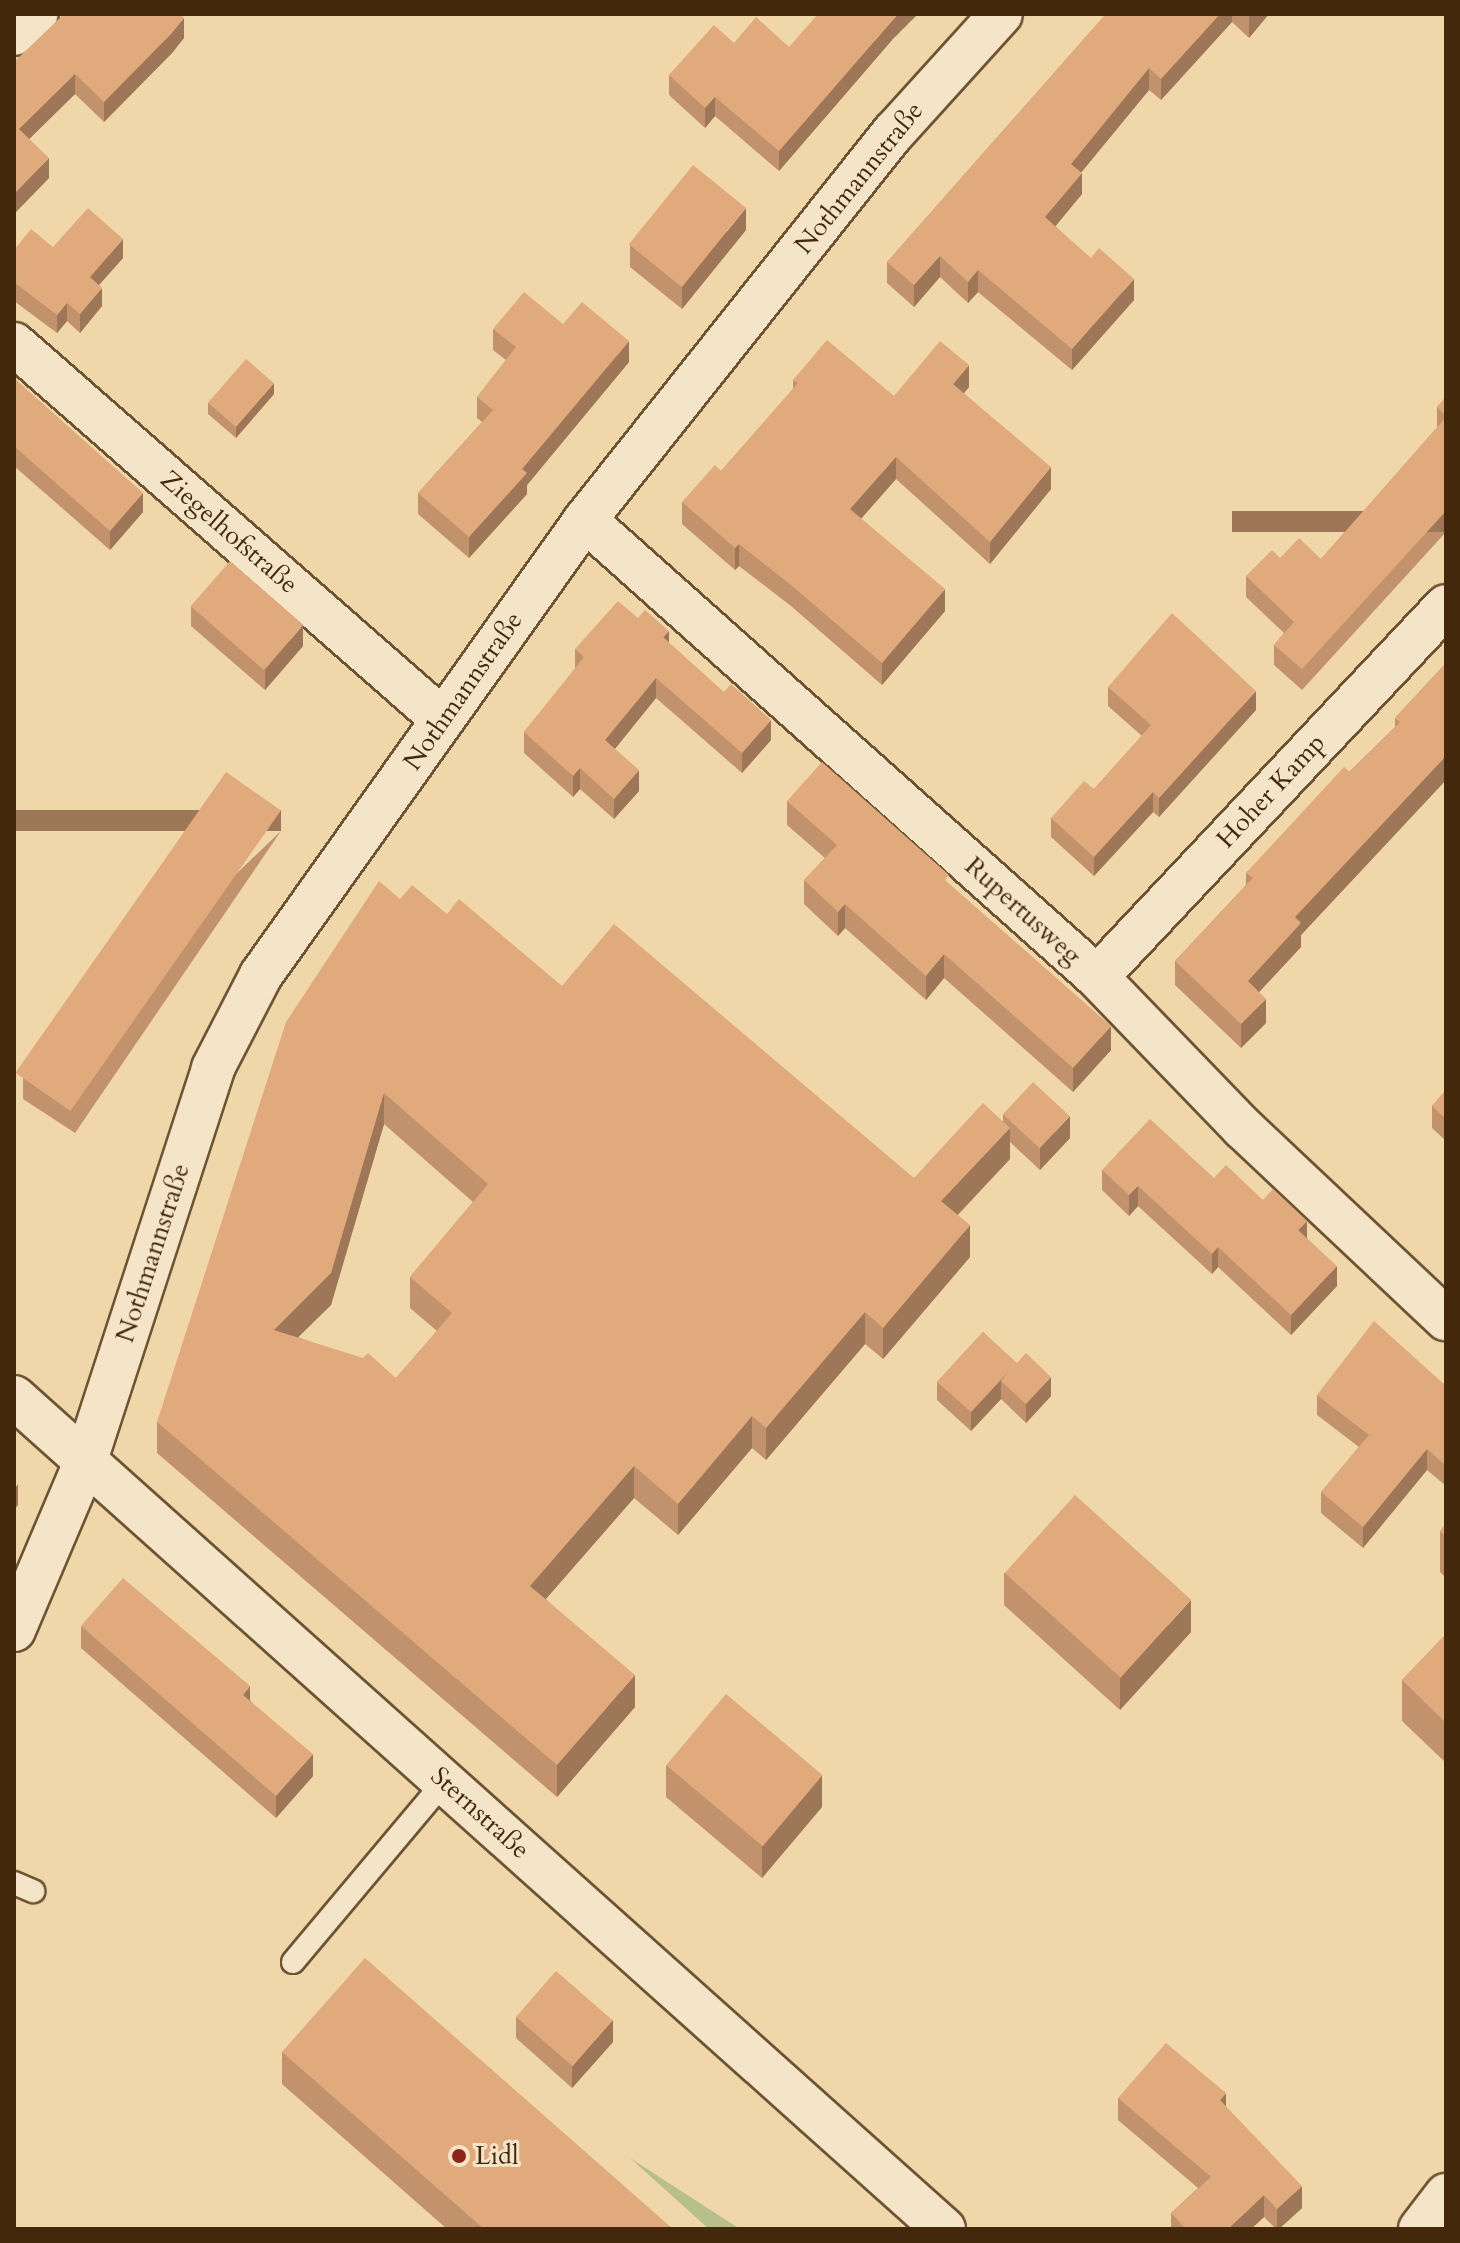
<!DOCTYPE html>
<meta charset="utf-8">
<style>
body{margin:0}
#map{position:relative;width:1460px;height:2243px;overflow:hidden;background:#efd7aa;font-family:Cardo,serif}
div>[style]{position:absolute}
.green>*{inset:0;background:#b7bf8a}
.roads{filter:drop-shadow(2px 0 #6e5433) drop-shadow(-2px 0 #6e5433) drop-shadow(0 2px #6e5433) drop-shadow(0 -2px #6e5433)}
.lane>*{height:22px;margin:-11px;padding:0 11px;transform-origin:11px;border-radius:11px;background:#f5e5c8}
.street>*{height:42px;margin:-21px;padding:0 21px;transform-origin:21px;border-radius:21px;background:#f5e5c8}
.wall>*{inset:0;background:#c1926b}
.shaded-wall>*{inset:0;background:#9d7757;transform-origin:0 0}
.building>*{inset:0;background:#e0aa7c;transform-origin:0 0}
.dots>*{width:22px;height:22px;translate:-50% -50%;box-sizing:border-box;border:4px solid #f5e5c8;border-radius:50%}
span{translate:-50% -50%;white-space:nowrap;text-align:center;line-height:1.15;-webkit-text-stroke:6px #f5e5c8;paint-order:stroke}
.street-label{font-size:26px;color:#43280b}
.poi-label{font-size:26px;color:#43280b}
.left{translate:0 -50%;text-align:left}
.frame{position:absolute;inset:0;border:16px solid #43280b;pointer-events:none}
</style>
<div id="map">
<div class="green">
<i style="clip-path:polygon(630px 2158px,740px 2229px,709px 2229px)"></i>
</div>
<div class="roads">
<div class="lane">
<i style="left:14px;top:1883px;width:21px;rotate:23deg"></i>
<i style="left:293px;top:1962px;width:236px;rotate:-50deg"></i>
</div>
<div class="street">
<i style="left:14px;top:34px;width:30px;rotate:-41deg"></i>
<i style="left:14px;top:344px;width:570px;rotate:41.23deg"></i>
<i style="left:585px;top:520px;width:686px;rotate:41.75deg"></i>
<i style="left:1097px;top:977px;width:210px;rotate:46deg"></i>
<i style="left:1243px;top:1128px;width:279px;rotate:43.3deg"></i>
<i style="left:1097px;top:977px;width:509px;rotate:-46.75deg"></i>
<i style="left:14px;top:1397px;width:1248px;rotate:41.82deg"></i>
<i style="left:14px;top:1630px;width:185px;rotate:-67deg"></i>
<i style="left:86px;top:1460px;width:412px;rotate:-72deg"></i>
<i style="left:213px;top:1068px;width:105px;rotate:-62.7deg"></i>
<i style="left:261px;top:975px;width:559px;rotate:-54.55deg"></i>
<i style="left:585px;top:520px;width:496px;rotate:-51.5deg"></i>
<i style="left:894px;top:132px;width:159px;rotate:-47.8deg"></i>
<i style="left:1420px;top:2229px;width:43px;rotate:-52.6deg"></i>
</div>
</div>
<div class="wall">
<i style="clip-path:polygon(1106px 14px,1269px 14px,1249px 38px,1232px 22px,1161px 100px,1149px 90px,1081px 172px,1082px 194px,1055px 226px,1134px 300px,1072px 370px,978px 292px,968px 303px,940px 277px,914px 307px,887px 283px,887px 262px)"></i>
<i style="clip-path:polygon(184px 38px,172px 53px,104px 122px,75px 94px,29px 139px,49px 178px,14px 214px,14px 62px)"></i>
<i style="clip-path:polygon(892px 40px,779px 171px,715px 116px,705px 128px,669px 95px,669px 75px,734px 43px,789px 47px)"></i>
<i style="clip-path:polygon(746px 230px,682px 309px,630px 267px,630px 245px)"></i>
<i style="clip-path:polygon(53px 247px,123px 258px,99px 285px,102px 306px,80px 333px,67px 321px,57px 333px,14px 301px,14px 250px)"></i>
<i style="clip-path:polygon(563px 324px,629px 362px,527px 485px,527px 494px,469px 558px,418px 514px,418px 493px,482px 422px,477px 418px,477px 397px,506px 360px,493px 350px,493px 329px)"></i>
<i style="clip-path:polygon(14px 378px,143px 512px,110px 550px,14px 466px)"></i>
<i style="clip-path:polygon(793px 380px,894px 396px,969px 387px,964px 393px,1051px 489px,990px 564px,896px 479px,861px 519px,945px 611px,882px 685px,791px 606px,739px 566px,735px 570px,682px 524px,682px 502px,721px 471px,793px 389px)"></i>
<i style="clip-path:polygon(274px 394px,236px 438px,208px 414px,208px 403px)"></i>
<i style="clip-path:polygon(1446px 397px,1446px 532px,1302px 690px,1274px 665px,1274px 645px,1284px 633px,1246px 597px,1246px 576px,1280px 558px,1321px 559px,1437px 428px,1437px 407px)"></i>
<i style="clip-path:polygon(191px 606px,303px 646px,265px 690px,191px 626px)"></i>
<i style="clip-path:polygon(638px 618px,669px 643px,771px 740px,742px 773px,656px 698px,615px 749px,639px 791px,614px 819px,580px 789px,573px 797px,524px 753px,524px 732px,575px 669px,575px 649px)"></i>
<i style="clip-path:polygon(1446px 663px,1446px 780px,1301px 935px,1301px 947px,1259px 992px,1266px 1023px,1241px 1048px,1175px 985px,1175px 961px,1246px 885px,1246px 873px,1395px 727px,1395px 718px)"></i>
<i style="clip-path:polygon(1108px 687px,1256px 710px,1159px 817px,1153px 812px,1094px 876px,1051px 837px,1051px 818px,1094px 789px,1142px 736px,1108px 706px)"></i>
<i style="clip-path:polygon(787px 801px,949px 884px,1111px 1050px,1073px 1092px,944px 978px,926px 1000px,845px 928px,838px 936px,804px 904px,804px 880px,825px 858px,787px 825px)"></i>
<i style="clip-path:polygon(281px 831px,75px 1133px,23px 1099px,23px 1078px)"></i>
<i style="clip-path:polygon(evenodd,400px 899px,447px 914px,562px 986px,914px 1178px,1003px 1122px,1003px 1114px,1070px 1138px,1040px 1170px,1010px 1142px,1010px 1159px,958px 1215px,970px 1257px,883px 1359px,865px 1344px,766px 1460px,752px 1448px,678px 1535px,634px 1498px,546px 1599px,635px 1707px,557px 1797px,157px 1453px,157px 1422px,400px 899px,384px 1124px,473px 1202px,410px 1277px,410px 1308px,437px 1331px,396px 1378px,298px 1337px,331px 1305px,384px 1124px)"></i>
<i style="clip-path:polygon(1446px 1090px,1446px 1141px,1432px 1128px,1432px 1106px)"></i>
<i style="clip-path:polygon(1102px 1170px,1214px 1178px,1263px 1200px,1307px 1238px,1337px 1286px,1291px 1335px,1218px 1267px,1212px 1274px,1138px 1206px,1129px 1216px,1102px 1190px)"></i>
<i style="clip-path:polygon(983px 1332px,1051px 1396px,1026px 1423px,1001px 1399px,971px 1431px,937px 1400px,937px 1382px)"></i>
<i style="clip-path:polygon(1446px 1386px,1446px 1486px,1427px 1470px,1363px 1548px,1321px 1513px,1321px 1492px,1359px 1447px,1317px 1415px,1317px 1395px)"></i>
<i style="clip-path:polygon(1446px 1524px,1446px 1578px,1440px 1572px,1440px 1531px)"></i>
<i style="clip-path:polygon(1004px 1573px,1191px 1632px,1120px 1710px,1004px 1605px)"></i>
<i style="clip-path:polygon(81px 1626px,250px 1700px,313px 1776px,276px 1818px,81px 1648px)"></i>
<i style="clip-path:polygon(1446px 1634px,1446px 1763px,1402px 1721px,1402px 1680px)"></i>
<i style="clip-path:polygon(666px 1765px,822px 1807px,762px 1878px,666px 1797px)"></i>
<i style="clip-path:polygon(516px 2017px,613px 2042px,572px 2088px,516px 2038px)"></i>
<i style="clip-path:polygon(282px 2052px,673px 2229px,447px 2229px,282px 2084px)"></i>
<i style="clip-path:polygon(1118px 2098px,1226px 2107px,1302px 2208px,1279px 2229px,1276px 2229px,1264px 2217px,1251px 2229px,1171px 2229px,1171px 2213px,1198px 2188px,1118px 2120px)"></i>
</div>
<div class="shaded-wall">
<i style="clip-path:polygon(898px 14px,918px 14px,892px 40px,779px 171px,779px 151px)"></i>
<i style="clip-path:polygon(1220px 14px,1232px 14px,1232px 22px,1161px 100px,1161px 79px)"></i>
<i style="clip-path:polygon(1251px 14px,1269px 14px,1249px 38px,1249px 16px)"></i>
<i style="clip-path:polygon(184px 18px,184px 38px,172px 53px,104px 122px,104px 102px)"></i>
<i style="clip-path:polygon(1149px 68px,1149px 90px,1071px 185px,1071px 164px)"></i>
<i style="clip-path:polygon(75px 74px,75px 94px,19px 149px,19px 129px)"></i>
<i style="clip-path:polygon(715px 97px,715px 116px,705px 128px,705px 108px)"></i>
<i style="clip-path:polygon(49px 158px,49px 178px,14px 214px,14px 194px)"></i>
<i style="clip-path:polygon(1082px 173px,1082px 194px,1045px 239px,1045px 217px)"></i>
<i style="clip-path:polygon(746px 208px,746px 230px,682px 309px,682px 287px)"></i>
<i style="clip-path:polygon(123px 239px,123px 258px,90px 295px,90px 277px)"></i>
<i style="clip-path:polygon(940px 256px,940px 277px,914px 307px,914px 285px)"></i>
<i style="clip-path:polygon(978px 270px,978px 292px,968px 303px,968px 282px)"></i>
<i style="clip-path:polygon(1134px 279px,1134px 300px,1072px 370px,1072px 349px)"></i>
<i style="clip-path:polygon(102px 288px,102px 306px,80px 333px,80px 314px)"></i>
<i style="clip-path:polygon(67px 303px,67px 321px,57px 333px,57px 315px)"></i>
<i style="clip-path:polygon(629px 341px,629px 362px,527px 485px,527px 494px,469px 558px,469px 537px,522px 469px)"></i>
<i style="clip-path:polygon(969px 365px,969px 387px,953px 406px,953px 384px)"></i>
<i style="clip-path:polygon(274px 383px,274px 394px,236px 438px,236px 427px)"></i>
<i style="clip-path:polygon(896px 457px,896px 479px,850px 531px,850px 509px)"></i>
<i style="clip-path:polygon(1051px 467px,1051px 489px,990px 564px,990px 542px)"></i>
<i style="clip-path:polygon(143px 493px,143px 512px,110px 550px,110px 531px)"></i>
<i style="left:1446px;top:511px;width:21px;height:214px;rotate:90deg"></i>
<i style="clip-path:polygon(739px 544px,739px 566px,735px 570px,735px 548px)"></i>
<i style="clip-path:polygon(945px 589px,945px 611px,882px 685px,882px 663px)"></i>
<i style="clip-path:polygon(303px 625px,303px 646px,265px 690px,265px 670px)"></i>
<i style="clip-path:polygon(669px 631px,669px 651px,663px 637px)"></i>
<i style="clip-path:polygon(656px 678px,656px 698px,605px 761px,605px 740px)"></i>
<i style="clip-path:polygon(1256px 691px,1256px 710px,1159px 817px,1159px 798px)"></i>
<i style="clip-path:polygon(771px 720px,771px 740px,742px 773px,742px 753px)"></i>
<i style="clip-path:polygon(1446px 756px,1446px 780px,1301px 935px,1301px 947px,1248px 1004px,1248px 981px,1295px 917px)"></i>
<i style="clip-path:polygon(580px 768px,580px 789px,573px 797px,573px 776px)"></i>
<i style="clip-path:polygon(639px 770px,639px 791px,614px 819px,614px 799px)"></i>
<i style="clip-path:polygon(1153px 792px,1153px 812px,1094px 876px,1094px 857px)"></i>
<i style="left:281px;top:810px;width:21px;height:366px;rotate:90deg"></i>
<i style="clip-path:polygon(845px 904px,845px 928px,838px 936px,838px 912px)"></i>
<i style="clip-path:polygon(944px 954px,944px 978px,926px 1000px,926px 976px)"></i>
<i style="clip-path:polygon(1266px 999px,1266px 1023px,1241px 1048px,1241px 1024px)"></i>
<i style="clip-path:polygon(1111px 1026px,1111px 1050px,1073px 1092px,1073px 1068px)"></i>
<i style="clip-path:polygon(384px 1093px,384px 1124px,331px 1305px,274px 1361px,274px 1330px)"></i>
<i style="clip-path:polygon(1070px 1116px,1070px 1138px,1040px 1170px,1040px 1148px)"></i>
<i style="clip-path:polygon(1010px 1128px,1010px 1159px,941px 1232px,941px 1201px)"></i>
<i style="clip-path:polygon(1138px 1186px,1138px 1206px,1129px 1216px,1129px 1195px)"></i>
<i style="clip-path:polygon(1307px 1221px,1307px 1241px,1298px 1230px)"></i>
<i style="clip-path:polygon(970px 1225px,970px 1257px,883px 1359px,883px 1328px)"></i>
<i style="clip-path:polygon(1218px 1247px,1218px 1267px,1212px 1274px,1212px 1254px)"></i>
<i style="clip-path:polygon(1337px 1266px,1337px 1286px,1291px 1335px,1291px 1315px)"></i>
<i style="clip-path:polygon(865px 1312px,865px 1344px,766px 1460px,766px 1428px)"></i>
<i style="clip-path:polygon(1010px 1370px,1001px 1381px,1001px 1399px,971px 1431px,971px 1412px)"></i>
<i style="clip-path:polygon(1051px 1377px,1051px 1396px,1026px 1423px,1026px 1404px)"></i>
<i style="clip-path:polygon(752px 1416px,752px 1448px,678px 1535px,678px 1504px)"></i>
<i style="clip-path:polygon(1427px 1449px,1427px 1470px,1363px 1548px,1363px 1527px)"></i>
<i style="clip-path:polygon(634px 1466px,634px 1498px,530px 1617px,530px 1586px)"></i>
<i style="clip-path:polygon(18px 1484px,18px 1505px,14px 1510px,14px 1490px)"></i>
<i style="clip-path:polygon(1191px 1600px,1191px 1632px,1120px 1710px,1120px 1678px)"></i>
<i style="clip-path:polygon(635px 1675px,635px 1707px,557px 1797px,557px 1765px)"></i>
<i style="clip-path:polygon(250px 1686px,250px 1708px,243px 1695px)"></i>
<i style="clip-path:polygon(313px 1754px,313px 1776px,276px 1818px,276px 1796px)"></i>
<i style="clip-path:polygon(822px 1775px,822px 1807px,762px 1878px,762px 1846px)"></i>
<i style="clip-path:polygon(613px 2020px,613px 2042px,572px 2088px,572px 2066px)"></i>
<i style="clip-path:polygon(1226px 2093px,1226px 2115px,1220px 2100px)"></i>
<i style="clip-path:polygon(1302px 2186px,1302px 2208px,1279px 2229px,1277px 2229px,1277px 2209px)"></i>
<i style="clip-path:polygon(1264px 2195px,1264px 2217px,1251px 2229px,1228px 2229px)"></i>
</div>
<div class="building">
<i style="clip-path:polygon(64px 14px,180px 14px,184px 18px,172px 33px,104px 102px,75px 74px,19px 129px,49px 158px,14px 194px,14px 62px)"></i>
<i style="clip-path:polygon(818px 14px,898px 14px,779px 151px,715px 97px,705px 108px,669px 75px,714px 25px,734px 43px,756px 17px,789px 47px)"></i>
<i style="clip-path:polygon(1106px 14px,1220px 14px,1161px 79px,1149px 68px,1071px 164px,1082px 173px,1045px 217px,1091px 258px,1099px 248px,1134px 279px,1072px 349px,978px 270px,968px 282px,940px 256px,914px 285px,887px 262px)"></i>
<i style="left:693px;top:165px;width:68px;height:102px;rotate:39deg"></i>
<i style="clip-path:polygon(88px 208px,123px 239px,90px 277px,102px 288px,80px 314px,67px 303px,57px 315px,14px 282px,14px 250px,31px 229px,53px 247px)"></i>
<i style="clip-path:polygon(524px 292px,563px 324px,582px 302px,629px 341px,522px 469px,527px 473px,469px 537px,418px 493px,493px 410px,477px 397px,516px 347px,493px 329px)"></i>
<i style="clip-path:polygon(827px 340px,894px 396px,940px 341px,969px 365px,953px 384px,1051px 467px,990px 542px,896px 457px,850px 509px,945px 589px,882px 663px,791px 585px,739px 544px,735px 548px,682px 502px,715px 465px,721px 471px,798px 383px,793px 380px)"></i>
<i style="left:246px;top:359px;width:37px;height:58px;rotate:41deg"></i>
<i style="clip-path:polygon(14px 378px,143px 493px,110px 531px,14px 446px)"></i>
<i style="clip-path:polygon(1446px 397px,1446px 416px,1437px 407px)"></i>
<i style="clip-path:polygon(1446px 417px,1446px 511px,1302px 669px,1274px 645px,1294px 622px,1246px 576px,1272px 550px,1280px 558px,1299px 538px,1321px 559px)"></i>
<i style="left:230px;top:561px;width:97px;height:60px;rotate:41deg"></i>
<i style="clip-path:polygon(618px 601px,638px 618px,645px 610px,669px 631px,663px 637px,724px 692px,731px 684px,771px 720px,742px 753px,656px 678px,605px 740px,639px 770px,614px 799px,580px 768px,573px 776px,524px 732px,584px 657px,575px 649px)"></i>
<i style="clip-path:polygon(1172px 613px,1256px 691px,1159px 798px,1153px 792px,1094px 857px,1051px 818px,1084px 781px,1094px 789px,1151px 725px,1108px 687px)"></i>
<i style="clip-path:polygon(1446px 663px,1446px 756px,1295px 917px,1301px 923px,1248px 981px,1266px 999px,1241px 1024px,1175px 961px,1253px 878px,1246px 873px,1344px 767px,1350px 772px,1400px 722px,1395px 718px)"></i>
<i style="clip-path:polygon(822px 762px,949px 875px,945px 880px,1111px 1026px,1073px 1068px,944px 954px,926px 976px,845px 904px,838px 912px,804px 880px,837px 845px,787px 801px)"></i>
<i style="left:226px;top:772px;width:67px;height:367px;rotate:35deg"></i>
<i style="clip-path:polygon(evenodd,379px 881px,400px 899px,412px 885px,447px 914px,459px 899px,562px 986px,614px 924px,914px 1178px,983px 1103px,1010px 1128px,941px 1201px,970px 1225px,883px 1328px,865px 1312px,766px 1428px,752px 1416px,678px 1504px,634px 1466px,530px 1586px,635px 1675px,557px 1765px,157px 1422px,286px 1022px,379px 881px,384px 1093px,488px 1184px,410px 1277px,452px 1313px,396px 1378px,368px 1353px,363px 1358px,274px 1330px,331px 1273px,384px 1093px)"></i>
<i style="left:1033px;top:1082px;width:50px;height:44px;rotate:43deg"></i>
<i style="clip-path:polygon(1446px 1090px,1446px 1119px,1432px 1106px)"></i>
<i style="clip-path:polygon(1150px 1119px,1214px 1178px,1226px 1165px,1263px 1200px,1273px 1189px,1307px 1221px,1298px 1230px,1337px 1266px,1291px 1315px,1218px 1247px,1212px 1254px,1138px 1186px,1129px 1195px,1102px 1170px)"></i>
<i style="clip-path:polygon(1374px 1321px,1446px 1386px,1446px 1466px,1427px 1449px,1363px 1527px,1321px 1492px,1369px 1435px,1317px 1395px)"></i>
<i style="clip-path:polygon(983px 1332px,1017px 1363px,1026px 1353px,1051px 1377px,1026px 1404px,1001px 1381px,1010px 1370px,971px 1412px,937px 1382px)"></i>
<i style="left:1075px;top:1495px;width:156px;height:105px;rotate:42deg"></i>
<i style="clip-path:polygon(1446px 1524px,1446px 1537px,1440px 1531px)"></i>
<i style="clip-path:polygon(123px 1578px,250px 1686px,243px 1695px,313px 1754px,276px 1796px,81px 1626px)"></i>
<i style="clip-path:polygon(1446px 1634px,1446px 1723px,1402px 1680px)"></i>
<i style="left:726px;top:1694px;width:126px;height:93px;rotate:40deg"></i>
<i style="clip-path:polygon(365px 1958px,673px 2229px,484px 2229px,282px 2052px)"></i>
<i style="left:556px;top:1971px;width:75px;height:61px;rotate:41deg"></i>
<i style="clip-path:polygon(1166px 2043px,1226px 2093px,1220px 2100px,1302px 2186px,1277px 2209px,1264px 2195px,1228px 2229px,1186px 2229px,1171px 2213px,1211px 2177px,1118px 2098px)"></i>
</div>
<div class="dots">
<i style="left:459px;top:2156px;background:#8f2418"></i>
</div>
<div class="street-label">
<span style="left:859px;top:178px;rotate:-51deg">Nothmannstraße</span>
<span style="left:229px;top:532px;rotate:41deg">Ziegelhofstraße</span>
<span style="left:463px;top:691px;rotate:-55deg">Nothmannstraße</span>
<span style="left:1271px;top:791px;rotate:-47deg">Hoher Kamp</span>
<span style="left:1023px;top:911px;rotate:42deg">Rupertusweg</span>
<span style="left:153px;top:1253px;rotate:-72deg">Nothmannstraße</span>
<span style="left:480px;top:1813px;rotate:42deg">Sternstraße</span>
</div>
<div class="poi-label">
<span class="left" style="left:475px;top:2156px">Lidl</span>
</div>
<div class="frame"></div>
</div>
